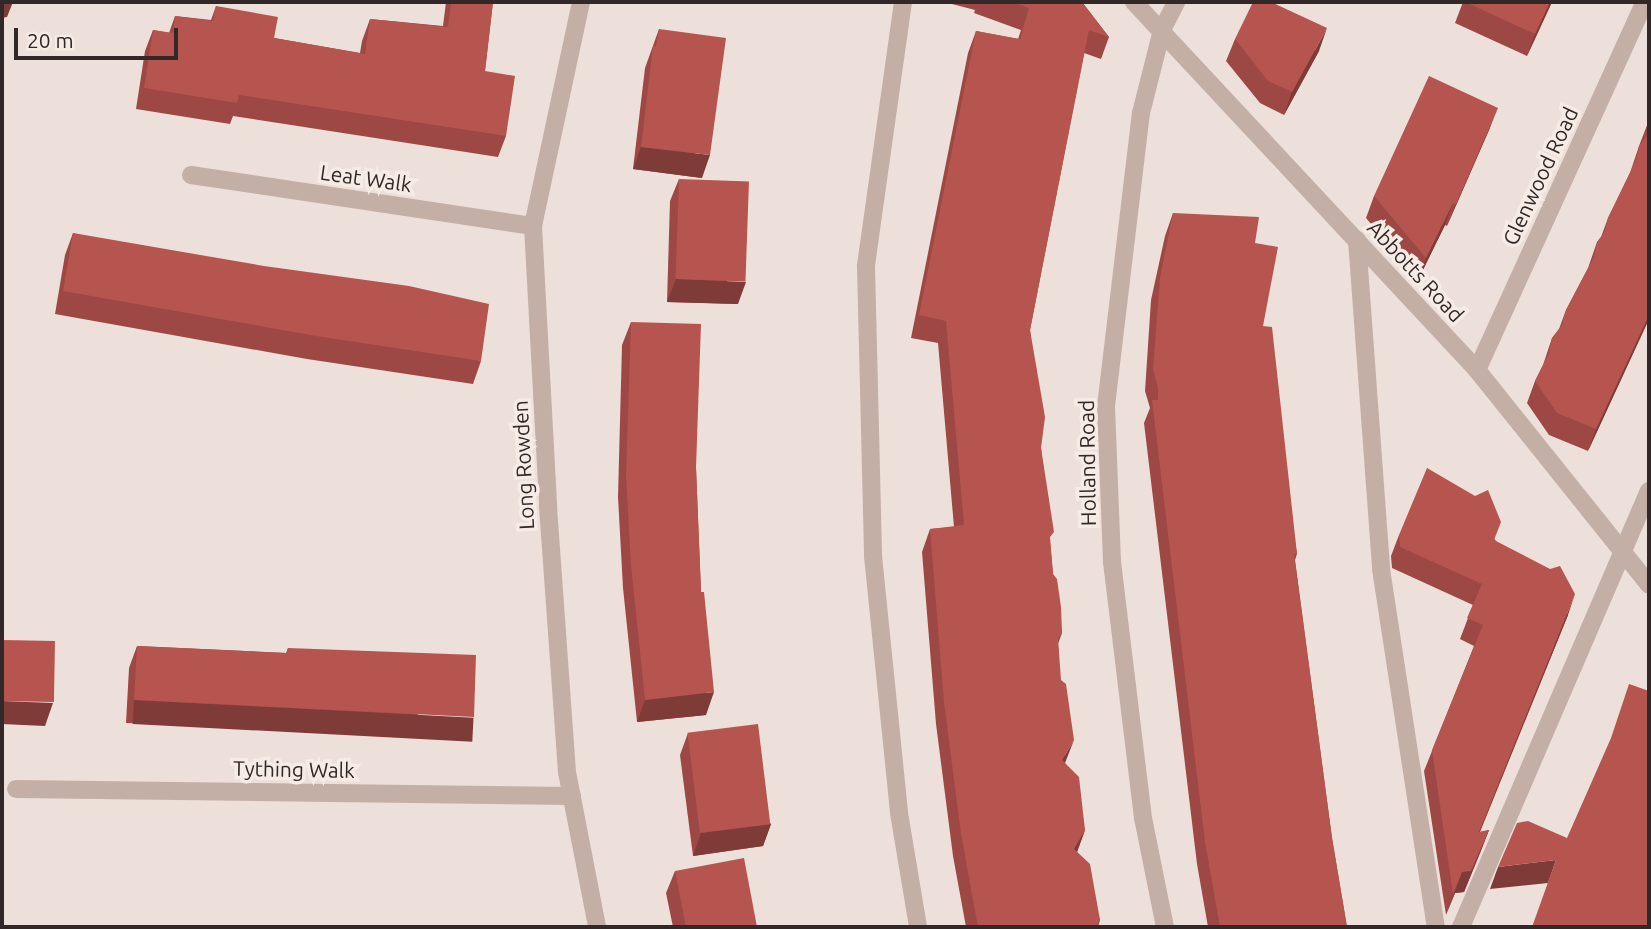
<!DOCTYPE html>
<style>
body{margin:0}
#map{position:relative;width:1651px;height:929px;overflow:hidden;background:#ede0da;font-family:Ubuntu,sans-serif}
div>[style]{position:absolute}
.minor>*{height:18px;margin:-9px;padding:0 9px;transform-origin:9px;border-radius:9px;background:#c4afa7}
.wall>*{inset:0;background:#9d4844}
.shaded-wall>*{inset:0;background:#7f3b37;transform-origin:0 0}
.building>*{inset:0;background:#b6544f;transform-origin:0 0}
span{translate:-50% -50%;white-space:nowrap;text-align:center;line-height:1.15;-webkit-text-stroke:7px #f6ebe5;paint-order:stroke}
.street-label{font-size:21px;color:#312827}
.frame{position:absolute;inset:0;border:4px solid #312827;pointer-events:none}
.scale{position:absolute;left:14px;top:28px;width:164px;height:32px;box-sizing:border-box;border:4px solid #312827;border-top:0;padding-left:9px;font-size:21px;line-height:24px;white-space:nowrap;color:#312827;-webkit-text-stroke:5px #f6ebe5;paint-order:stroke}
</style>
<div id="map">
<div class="minor">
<i style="left:581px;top:2px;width:229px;rotate:102.1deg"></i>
<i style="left:533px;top:226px;width:281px;rotate:86.9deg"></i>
<i style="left:548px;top:507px;width:266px;rotate:85.9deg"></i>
<i style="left:567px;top:772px;width:158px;rotate:79deg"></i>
<i style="left:903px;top:2px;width:267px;rotate:98deg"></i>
<i style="left:866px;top:266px;width:290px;rotate:88.6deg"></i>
<i style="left:873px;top:556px;width:258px;rotate:84.2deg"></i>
<i style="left:899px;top:813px;width:116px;rotate:80.5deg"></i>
<i style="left:1134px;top:2px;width:503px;rotate:47.01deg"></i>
<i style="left:1477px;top:370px;width:275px;rotate:51.3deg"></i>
<i style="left:191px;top:175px;width:346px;rotate:8.5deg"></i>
<i style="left:1357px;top:240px;width:330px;rotate:85.8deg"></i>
<i style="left:1381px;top:569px;width:362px;rotate:81.3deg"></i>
<i style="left:1477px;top:370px;width:405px;rotate:-65.5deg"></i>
<i style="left:16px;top:789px;width:556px;rotate:0.72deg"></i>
<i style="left:1165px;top:927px;width:111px;rotate:-101.4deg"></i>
<i style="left:1143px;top:818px;width:258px;rotate:-96.9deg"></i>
<i style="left:1112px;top:562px;width:156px;rotate:-92.2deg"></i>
<i style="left:1106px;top:406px;width:295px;rotate:-83.2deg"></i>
<i style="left:1141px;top:113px;width:86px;rotate:-75.8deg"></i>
<i style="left:1162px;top:30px;width:31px;rotate:-63deg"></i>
<i style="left:1461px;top:927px;width:475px;rotate:-66.7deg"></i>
</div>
<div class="wall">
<i style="clip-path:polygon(446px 2px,493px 2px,485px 71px,506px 136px,498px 157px,233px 116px,230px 124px,136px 109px,145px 51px,153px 30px,169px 33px,175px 16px,211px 20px,216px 6px,274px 38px,360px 53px,362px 41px,370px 19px,443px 26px)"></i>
<i style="clip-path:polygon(952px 2px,1082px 2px,1109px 37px,1101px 59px,1084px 53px,1030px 330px,1053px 574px,1062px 633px,1058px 644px,1065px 763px,1085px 830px,1077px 852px,1100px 920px,1098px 927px,966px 927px,953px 856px,936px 724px,922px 552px,930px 529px,954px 527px,938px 343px,911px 338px,968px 53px,976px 31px,1018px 39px,1021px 30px,974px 13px,975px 10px,952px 4px)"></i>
<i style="clip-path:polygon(1463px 2px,1552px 2px,1527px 56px,1455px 23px)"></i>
<i style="clip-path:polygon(659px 29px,702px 178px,633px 169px,645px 68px)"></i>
<i style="clip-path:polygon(1235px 39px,1319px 51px,1284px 115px,1260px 103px,1226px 61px)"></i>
<i style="clip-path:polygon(1497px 108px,1489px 130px,1447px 226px,1445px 225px,1418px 280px,1366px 218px,1374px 196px)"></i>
<i style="clip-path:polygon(1649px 120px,1649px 319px,1588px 451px,1549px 435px,1527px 403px,1535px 381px,1543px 365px,1552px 338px,1559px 329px,1566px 310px,1588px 268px,1597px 242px,1601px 237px,1608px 218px,1630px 173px,1639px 146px)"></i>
<i style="clip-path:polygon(679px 179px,738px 304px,667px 302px,670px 201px)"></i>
<i style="clip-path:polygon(1173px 213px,1255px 243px,1263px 326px,1297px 554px,1295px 560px,1332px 838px,1347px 927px,1208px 927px,1197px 864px,1144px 423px,1150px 408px,1145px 391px,1151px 300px,1165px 236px)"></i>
<i style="clip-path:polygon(73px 233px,481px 361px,473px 384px,307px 359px,55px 314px,65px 255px)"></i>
<i style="clip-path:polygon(631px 322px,696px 468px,706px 715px,637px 722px,623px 588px,618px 497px,622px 345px)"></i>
<i style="clip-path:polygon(1475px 496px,1495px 540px,1568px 615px,1480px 832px,1489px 830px,1481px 851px,1464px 892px,1455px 893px,1446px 915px,1424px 771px,1474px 646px,1460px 639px,1473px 605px,1392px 568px,1391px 556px,1399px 535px)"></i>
<i style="clip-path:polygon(137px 646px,286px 653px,288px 648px,466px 739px,126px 723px,129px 668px)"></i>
<i style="clip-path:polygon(688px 733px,771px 824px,763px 846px,693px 856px,680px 755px)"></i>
<i style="clip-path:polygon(675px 871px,757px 927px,673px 927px,666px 893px)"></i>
</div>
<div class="shaded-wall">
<i style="clip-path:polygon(2px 2px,13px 2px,7px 17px,2px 18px)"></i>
<i style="clip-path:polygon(1550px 2px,1552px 2px,1527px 56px,1535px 34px)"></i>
<i style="clip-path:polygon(1327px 28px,1319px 51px,1284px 115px,1292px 92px)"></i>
<i style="clip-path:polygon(1498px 108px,1489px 130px,1447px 226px,1456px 204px)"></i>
<i style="clip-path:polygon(641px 147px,710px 155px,702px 178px,633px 169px)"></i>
<i style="clip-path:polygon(1453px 203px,1445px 225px,1418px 280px,1426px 258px)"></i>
<i style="clip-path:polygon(676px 279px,746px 282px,738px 304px,667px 302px)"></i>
<i style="clip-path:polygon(1649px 315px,1649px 319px,1588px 451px,1596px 429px)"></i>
<i style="clip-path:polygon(1575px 594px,1568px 615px,1471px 853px,1479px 832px)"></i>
<i style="clip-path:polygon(714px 692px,706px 715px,637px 722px,645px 700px)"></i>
<i style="left:134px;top:700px;width:340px;height:24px;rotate:3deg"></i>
<i style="clip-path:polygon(2px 701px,53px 703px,45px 726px,2px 724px)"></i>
<i style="clip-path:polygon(1074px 740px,1065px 763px,1062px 760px)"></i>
<i style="clip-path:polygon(771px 824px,763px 846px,693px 856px,701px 833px)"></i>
<i style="clip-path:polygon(1085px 830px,1077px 852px,1074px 849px)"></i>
<i style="clip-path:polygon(1489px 830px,1464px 892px,1455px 893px,1446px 915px,1462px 872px)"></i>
<i style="clip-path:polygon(1556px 860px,1548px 883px,1490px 889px,1498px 867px)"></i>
</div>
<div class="building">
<i style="clip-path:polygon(451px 2px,493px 2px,485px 71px,515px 76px,506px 136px,239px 95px,237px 103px,144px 88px,153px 30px,173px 33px,175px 16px,213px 21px,216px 6px,278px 17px,274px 38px,365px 54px,370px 19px,448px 27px)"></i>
<i style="clip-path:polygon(1013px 2px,1082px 2px,1109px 37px,1089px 30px,1030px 330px,1045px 417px,1041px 448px,1054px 532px,1050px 537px,1053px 574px,1057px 579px,1061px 607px,1062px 633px,1058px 639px,1061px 680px,1066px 684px,1074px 740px,1062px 760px,1079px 777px,1085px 830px,1074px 849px,1090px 864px,1100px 920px,1096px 927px,978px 927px,961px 834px,944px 702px,930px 529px,964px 525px,946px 321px,919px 315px,976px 31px,1020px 39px,1029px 8px)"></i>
<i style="clip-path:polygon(1253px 2px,1271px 2px,1327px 28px,1292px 92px,1268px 81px,1235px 39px)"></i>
<i style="clip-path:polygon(1465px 2px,1550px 2px,1535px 34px)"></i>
<i style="clip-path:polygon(659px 29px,726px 38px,710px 155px,641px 147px,653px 46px,656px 46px)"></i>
<i style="clip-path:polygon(1429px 76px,1498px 108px,1456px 204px,1453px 203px,1426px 258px,1374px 196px)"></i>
<i style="clip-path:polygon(1649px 120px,1649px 315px,1596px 429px,1557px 413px,1535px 381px,1549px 353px,1552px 338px,1562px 325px,1566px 310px,1594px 257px,1597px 242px,1604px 233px,1608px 218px,1636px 160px,1639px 146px,1649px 133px,1648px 122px)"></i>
<i style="left:679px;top:179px;width:70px;height:100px;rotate:2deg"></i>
<i style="clip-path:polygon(1173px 213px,1259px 217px,1255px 243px,1278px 247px,1263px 326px,1272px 327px,1297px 554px,1294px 554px,1332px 838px,1347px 927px,1220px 927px,1205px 842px,1152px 400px,1158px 400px,1158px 388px,1153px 369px,1160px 278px)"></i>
<i style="clip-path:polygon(73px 233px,264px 266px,409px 286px,489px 304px,481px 361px,316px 336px,63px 291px)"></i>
<i style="clip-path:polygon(631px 322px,701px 324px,696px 468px,701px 592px,704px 592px,714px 692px,645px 700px,631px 565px,626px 475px)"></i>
<i style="clip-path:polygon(1427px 468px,1475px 496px,1488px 490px,1501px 522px,1494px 540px,1550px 569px,1560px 566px,1575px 594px,1479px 832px,1489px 830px,1471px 871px,1462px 872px,1453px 894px,1432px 750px,1483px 625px,1467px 618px,1482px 584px,1400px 547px,1399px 535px)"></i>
<i style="left:2px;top:640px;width:53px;height:61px;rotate:1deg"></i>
<i style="clip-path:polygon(137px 646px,287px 653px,288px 648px,476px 655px,474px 717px,134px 700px)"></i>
<i style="clip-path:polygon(1629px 684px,1649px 691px,1649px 927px,1532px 927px,1556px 860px,1498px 867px,1517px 823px,1528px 821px,1567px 838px,1611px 738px)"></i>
<i style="left:758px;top:724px;width:101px;height:71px;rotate:83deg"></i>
<i style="clip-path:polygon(744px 858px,757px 927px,686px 927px,675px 871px)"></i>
</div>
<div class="street-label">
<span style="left:1540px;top:176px;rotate:-65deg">Glenwood Road</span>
<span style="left:366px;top:178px;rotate:8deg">Leat Walk</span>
<span style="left:1416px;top:271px;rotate:47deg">Abbotts Road</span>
<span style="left:1087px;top:463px;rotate:-91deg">Holland Road</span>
<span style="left:523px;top:465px;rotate:-93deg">Long Rowden</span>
<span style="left:294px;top:769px;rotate:1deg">Tything Walk</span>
</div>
<div class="frame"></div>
<div class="scale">20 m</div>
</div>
